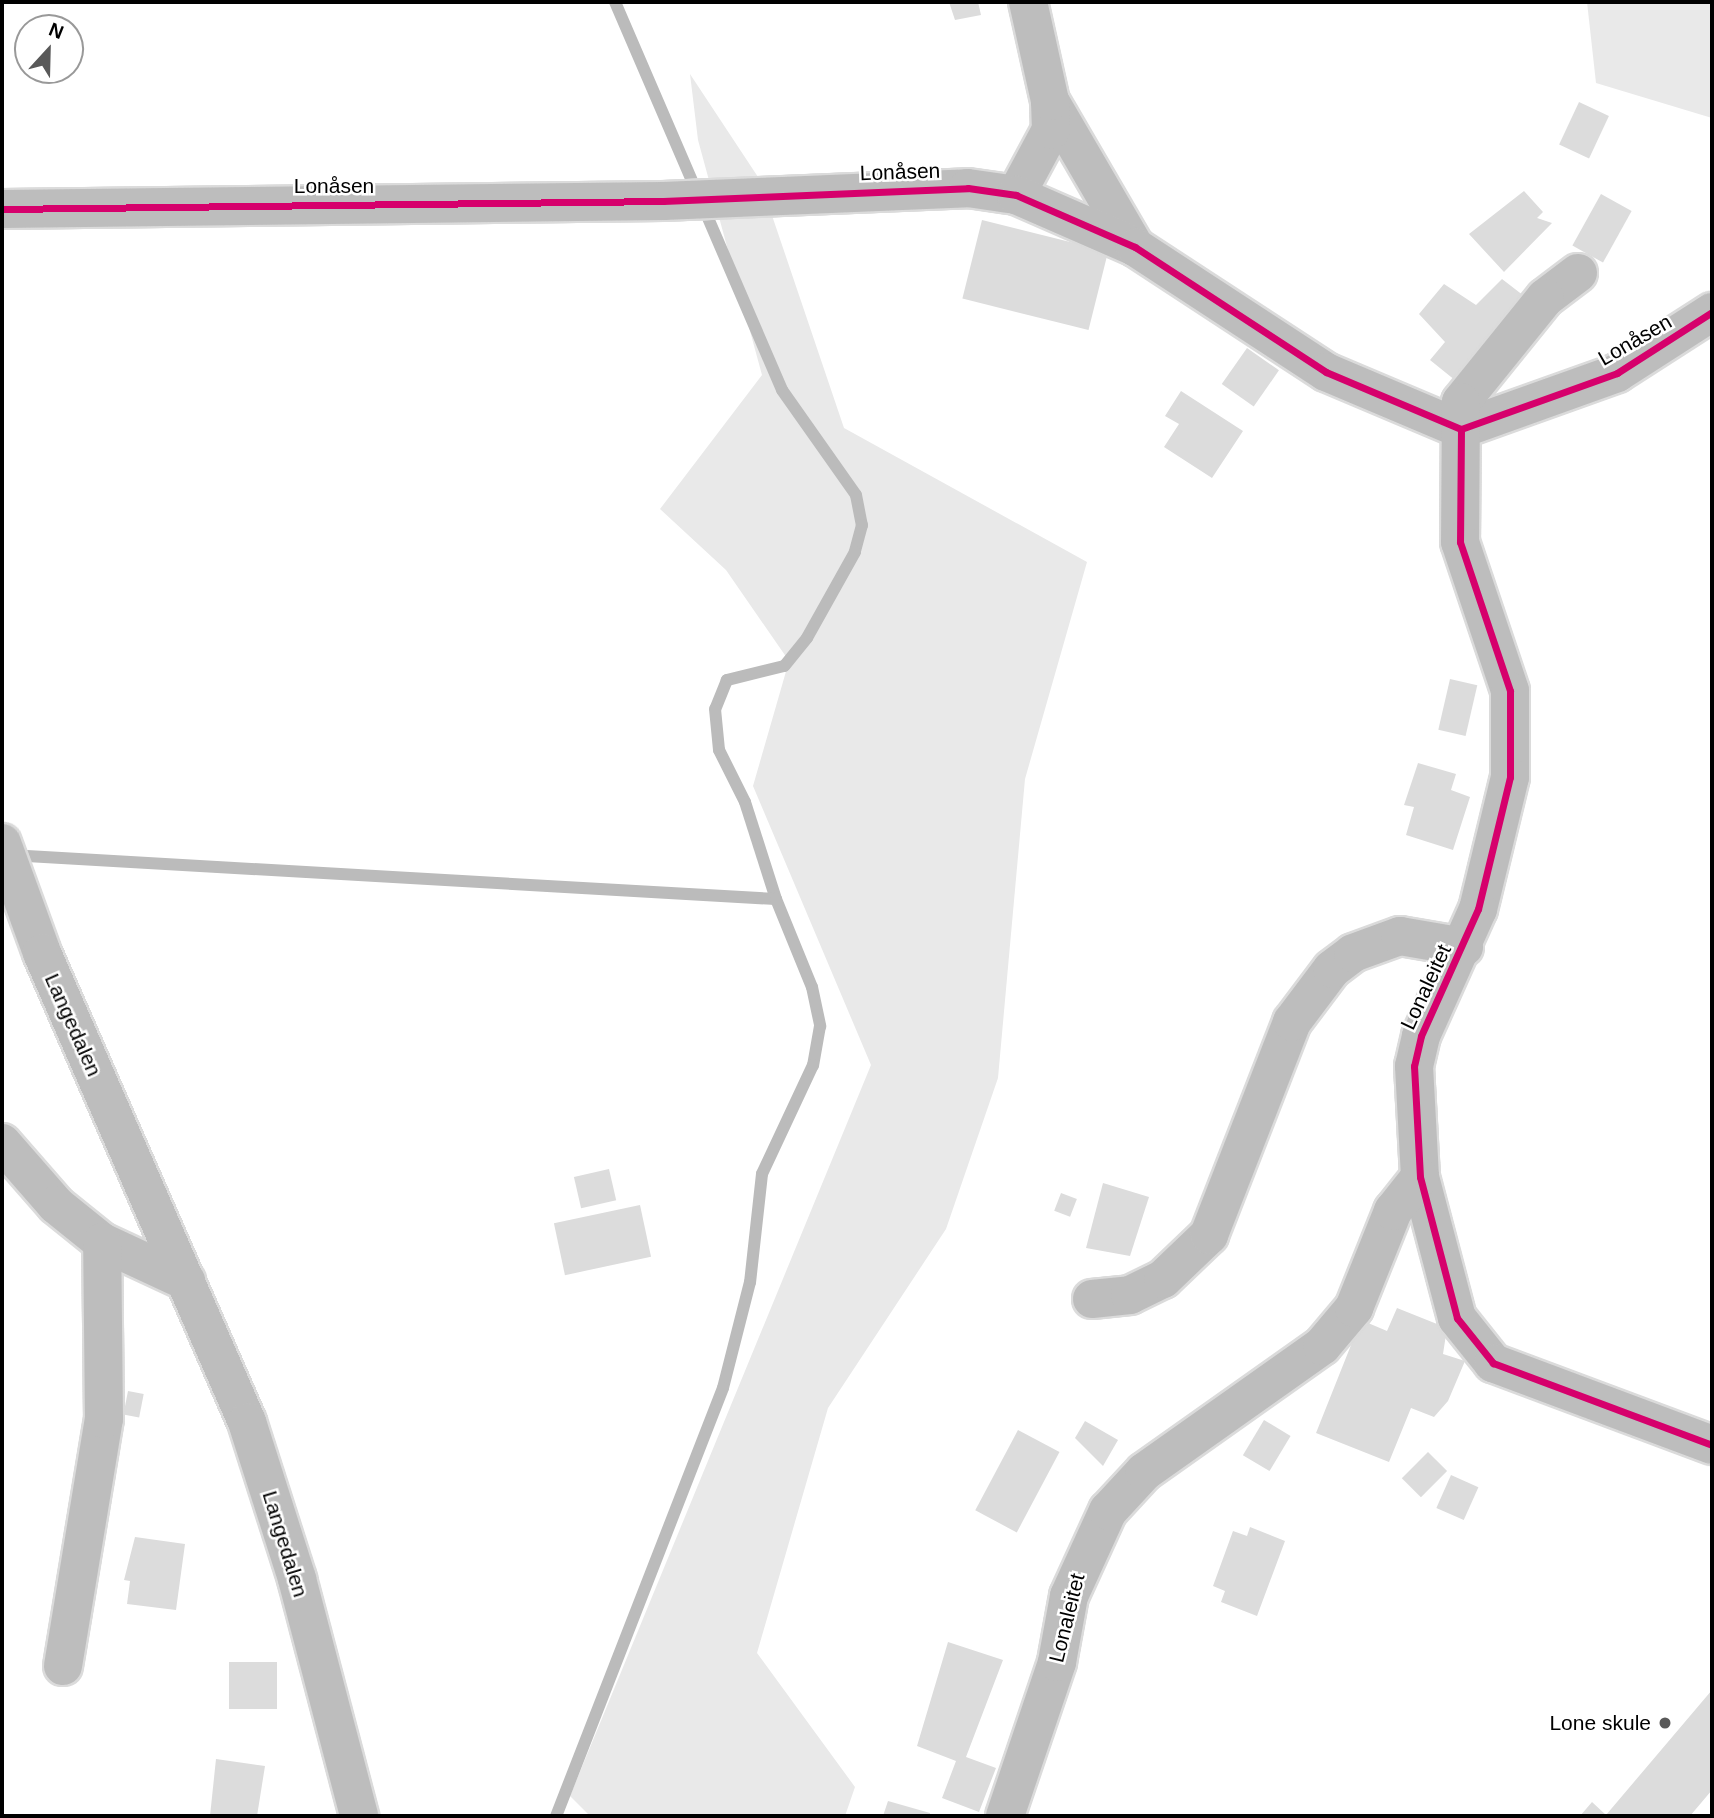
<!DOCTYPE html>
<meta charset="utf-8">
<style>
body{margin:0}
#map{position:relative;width:1714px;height:1818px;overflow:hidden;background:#fff;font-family:Arial,sans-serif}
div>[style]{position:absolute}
.green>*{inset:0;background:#e9e9e9}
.stream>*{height:12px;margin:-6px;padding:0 6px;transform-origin:6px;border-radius:6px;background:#bbb}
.building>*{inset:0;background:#dcdcdc;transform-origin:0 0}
.roads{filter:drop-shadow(2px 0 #dbdbdb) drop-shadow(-2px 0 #dbdbdb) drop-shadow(0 2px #dbdbdb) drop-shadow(0 -2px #dbdbdb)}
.minor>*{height:38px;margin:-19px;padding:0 19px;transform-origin:19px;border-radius:19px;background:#bdbdbd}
.major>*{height:38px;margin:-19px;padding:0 19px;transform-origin:19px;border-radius:19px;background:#bdbdbd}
.cycleway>*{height:7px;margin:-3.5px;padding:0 3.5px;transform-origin:3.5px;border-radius:3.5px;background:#d6006c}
.dots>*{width:19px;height:19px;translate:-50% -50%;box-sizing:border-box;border:4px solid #fff;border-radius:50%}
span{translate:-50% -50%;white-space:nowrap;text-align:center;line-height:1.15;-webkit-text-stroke:5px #fff;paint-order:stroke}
.street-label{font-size:21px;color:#000}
.poi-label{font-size:21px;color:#000}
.right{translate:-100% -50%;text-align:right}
.frame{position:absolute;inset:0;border:4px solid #000;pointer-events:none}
.north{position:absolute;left:14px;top:14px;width:70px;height:70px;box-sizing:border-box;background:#fff;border:2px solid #999;border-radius:50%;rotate:22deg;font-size:19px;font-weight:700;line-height:28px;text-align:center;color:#000}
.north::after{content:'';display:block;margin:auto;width:24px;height:32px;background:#595959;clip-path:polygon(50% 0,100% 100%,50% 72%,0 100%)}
</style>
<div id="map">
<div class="green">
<i style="clip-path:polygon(1587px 2px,1712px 2px,1712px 118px,1596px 83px)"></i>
<i style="clip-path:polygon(690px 74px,760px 180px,844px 428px,1087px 562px,1025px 779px,998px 1078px,946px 1229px,828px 1408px,757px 1653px,855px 1787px,845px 1816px,590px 1816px,570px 1796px,871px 1065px,753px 786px,789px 661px,726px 570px,660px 509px,762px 375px,698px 140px)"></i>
</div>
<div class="stream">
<i style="left:615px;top:2px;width:422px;rotate:66.7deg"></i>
<i style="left:782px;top:390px;width:128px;rotate:54.8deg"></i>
<i style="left:856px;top:495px;width:31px;rotate:79deg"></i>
<i style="left:862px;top:525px;width:28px;rotate:105deg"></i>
<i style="left:855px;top:552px;width:98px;rotate:119.2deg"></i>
<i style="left:807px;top:638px;width:36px;rotate:129deg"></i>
<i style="left:784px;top:666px;width:59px;rotate:166.2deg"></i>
<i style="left:727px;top:680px;width:31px;rotate:112deg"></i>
<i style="left:715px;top:709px;width:41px;rotate:84.4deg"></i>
<i style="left:719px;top:750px;width:58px;rotate:63.4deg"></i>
<i style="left:745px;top:802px;width:102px;rotate:72.3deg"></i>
<i style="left:27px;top:856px;width:750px;rotate:3.29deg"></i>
<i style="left:776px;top:899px;width:95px;rotate:67.8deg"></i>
<i style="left:812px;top:987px;width:40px;rotate:78deg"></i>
<i style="left:820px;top:1026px;width:40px;rotate:100deg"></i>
<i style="left:813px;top:1065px;width:120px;rotate:115.1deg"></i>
<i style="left:762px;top:1174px;width:109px;rotate:96.3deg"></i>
<i style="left:750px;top:1282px;width:109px;rotate:104.3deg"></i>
<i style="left:723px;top:1388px;width:459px;rotate:111.3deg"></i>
</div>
<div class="building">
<i style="clip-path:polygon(949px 2px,978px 2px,981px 15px,955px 20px)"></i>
<i style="left:1579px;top:102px;width:33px;height:47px;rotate:25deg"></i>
<i style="clip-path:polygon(1524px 191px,1543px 212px,1537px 218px,1552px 223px,1504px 272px,1469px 234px)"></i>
<i style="left:1601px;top:194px;width:35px;height:59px;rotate:29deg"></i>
<i style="left:982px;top:220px;width:130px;height:81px;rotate:14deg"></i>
<i style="clip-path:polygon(1502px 279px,1528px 299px,1461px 385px,1430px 360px,1445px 342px,1419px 314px,1444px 284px,1476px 305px)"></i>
<i style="left:1247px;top:348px;width:39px;height:44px;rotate:35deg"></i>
<i style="clip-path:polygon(1181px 391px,1243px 431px,1212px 478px,1164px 447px,1179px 424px,1165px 416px)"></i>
<i style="left:1450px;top:679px;width:28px;height:52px;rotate:13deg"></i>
<i style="clip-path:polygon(1418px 763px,1456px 774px,1451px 790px,1470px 797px,1453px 850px,1406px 835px,1414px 807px,1404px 805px)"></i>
<i style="left:609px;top:1169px;width:32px;height:36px;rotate:77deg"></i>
<i style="clip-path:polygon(1103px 1183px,1149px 1197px,1130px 1256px,1086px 1248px)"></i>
<i style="left:1061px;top:1193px;width:17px;height:19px;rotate:21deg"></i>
<i style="left:640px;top:1205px;width:53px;height:88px;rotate:78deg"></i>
<i style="clip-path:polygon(1397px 1308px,1447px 1328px,1443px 1354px,1465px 1361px,1448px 1401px,1434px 1417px,1411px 1408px,1389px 1462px,1316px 1433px,1361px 1320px,1387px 1331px)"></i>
<i style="left:128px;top:1391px;width:16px;height:24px;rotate:11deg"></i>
<i style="left:1264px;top:1420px;width:31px;height:41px;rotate:31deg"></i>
<i style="clip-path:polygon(1085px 1421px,1118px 1440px,1103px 1466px,1075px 1438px)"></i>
<i style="left:1018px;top:1430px;width:47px;height:91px;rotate:28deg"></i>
<i style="left:1428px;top:1452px;width:27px;height:37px;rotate:45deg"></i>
<i style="left:1451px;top:1475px;width:30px;height:36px;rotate:24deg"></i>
<i style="clip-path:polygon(1250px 1527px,1285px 1541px,1257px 1616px,1221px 1602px,1225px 1591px,1213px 1586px,1233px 1531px,1247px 1536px)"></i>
<i style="clip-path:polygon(135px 1537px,185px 1544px,176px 1610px,127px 1604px,130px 1581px,124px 1580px)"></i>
<i style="clip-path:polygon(948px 1642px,1003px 1660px,966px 1757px,996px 1768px,979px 1812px,942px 1798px,956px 1761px,917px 1746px)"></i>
<i style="left:277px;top:1662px;width:47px;height:48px;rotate:90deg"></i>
<i style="clip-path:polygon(1712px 1690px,1712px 1790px,1690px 1816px,1580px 1816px,1592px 1802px,1606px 1815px)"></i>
<i style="clip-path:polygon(216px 1759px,265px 1766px,257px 1816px,210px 1816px)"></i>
<i style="clip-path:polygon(888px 1801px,930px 1813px,930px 1816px,883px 1816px)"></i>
</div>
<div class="roads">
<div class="minor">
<i style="left:1050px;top:101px;width:169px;rotate:59.8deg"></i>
<i style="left:1016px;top:195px;width:74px;rotate:-61.7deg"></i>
<i style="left:1051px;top:130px;width:29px;rotate:-92deg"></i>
<i style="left:1050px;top:101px;width:101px;rotate:-102.5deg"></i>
<i style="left:2px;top:209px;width:661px;rotate:-0.69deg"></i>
<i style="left:663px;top:201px;width:305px;rotate:-2.4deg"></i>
<i style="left:968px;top:188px;width:49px;rotate:8.3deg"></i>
<i style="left:1016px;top:195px;width:130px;rotate:23.6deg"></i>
<i style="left:1135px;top:247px;width:228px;rotate:33.2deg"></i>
<i style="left:1326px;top:372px;width:147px;rotate:22.9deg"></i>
<i style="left:1461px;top:429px;width:166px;rotate:-19.7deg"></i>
<i style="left:1617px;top:373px;width:113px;rotate:-32.7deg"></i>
<i style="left:1578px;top:273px;width:41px;rotate:142.9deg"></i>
<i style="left:1545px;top:298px;width:134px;rotate:128.9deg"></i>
<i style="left:1461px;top:402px;width:140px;rotate:90.4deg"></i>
<i style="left:1460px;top:542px;width:157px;rotate:71.4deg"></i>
<i style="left:1510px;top:691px;width:86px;rotate:90deg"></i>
<i style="left:1510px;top:777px;width:136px;rotate:103.6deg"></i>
<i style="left:1478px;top:909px;width:139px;rotate:114.2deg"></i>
<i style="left:1421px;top:1036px;width:31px;rotate:103deg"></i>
<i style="left:1414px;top:1066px;width:111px;rotate:86.9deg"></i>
<i style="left:1420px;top:1177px;width:146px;rotate:75.3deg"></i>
<i style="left:1457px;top:1318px;width:58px;rotate:51.3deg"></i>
<i style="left:1493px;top:1363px;width:234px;rotate:20.5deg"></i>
<i style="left:2px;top:1143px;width:82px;rotate:48.9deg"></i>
<i style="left:56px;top:1205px;width:59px;rotate:38.8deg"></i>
<i style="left:102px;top:1242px;width:93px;rotate:24.9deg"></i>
<i style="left:1092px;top:1299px;width:38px;rotate:-6deg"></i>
<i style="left:1130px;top:1295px;width:37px;rotate:-26deg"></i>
<i style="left:1163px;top:1279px;width:64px;rotate:-43.7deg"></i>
<i style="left:1209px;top:1235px;width:229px;rotate:-68.7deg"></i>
<i style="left:1292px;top:1022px;width:66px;rotate:-53deg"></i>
<i style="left:1332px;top:969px;width:26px;rotate:-37deg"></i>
<i style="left:1353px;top:953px;width:50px;rotate:-19.9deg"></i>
<i style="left:1400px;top:936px;width:65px;rotate:9.8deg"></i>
<i style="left:63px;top:1666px;width:250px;rotate:-80.6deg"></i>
<i style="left:104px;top:1419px;width:177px;rotate:-90.6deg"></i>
<i style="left:1005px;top:1816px;width:163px;rotate:-71.3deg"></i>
<i style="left:1057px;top:1662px;width:67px;rotate:-79.7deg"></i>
<i style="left:1069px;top:1596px;width:94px;rotate:-65.4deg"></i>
<i style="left:1108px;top:1511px;width:53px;rotate:-47.3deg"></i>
<i style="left:1144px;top:1472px;width:218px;rotate:-35.3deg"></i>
<i style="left:1322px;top:1346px;width:50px;rotate:-49.9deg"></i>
<i style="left:1354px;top:1308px;width:105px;rotate:-68.1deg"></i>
<i style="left:1393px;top:1211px;width:43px;rotate:-51.5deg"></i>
</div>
<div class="major">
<i style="left:2px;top:843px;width:117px;rotate:70deg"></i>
<i style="left:42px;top:953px;width:512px;rotate:66.39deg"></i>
<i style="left:247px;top:1422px;width:165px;rotate:72.3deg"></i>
<i style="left:297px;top:1579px;width:245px;rotate:75.3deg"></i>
</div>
</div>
<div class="cycleway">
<i style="left:2px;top:209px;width:661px;rotate:-0.69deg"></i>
<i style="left:663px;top:201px;width:305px;rotate:-2.4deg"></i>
<i style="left:968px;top:188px;width:49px;rotate:8.3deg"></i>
<i style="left:1016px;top:195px;width:130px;rotate:23.6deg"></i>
<i style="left:1135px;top:247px;width:228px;rotate:33.2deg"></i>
<i style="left:1326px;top:372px;width:147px;rotate:22.9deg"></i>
<i style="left:1461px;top:429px;width:166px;rotate:-19.7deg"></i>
<i style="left:1617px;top:373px;width:113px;rotate:-32.7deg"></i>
<i style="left:1461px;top:429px;width:113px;rotate:90.5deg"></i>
<i style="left:1460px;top:542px;width:157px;rotate:71.4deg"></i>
<i style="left:1510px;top:691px;width:86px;rotate:90deg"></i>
<i style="left:1510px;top:777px;width:136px;rotate:103.6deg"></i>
<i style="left:1478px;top:909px;width:139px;rotate:114.2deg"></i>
<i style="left:1421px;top:1036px;width:31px;rotate:103deg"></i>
<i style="left:1414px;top:1066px;width:111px;rotate:86.9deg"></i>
<i style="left:1420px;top:1177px;width:146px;rotate:75.3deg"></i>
<i style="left:1457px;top:1318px;width:58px;rotate:51.3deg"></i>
<i style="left:1493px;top:1363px;width:234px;rotate:20.5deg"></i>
</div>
<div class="dots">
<i style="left:1665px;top:1723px;background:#595959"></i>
</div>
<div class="street-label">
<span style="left:900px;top:172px;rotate:-2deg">Lonåsen</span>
<span style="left:334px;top:186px">Lonåsen</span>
<span style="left:1635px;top:340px;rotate:-30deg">Lonåsen</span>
<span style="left:1426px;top:987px;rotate:-65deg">Lonaleitet</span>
<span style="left:73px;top:1025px;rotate:66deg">Langedalen</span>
<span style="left:285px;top:1544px;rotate:73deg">Langedalen</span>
<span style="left:1067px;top:1618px;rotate:-76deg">Lonaleitet</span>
</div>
<div class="poi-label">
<span class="right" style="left:1651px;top:1723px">Lone skule</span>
</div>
<div class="frame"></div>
<div class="north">N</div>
</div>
